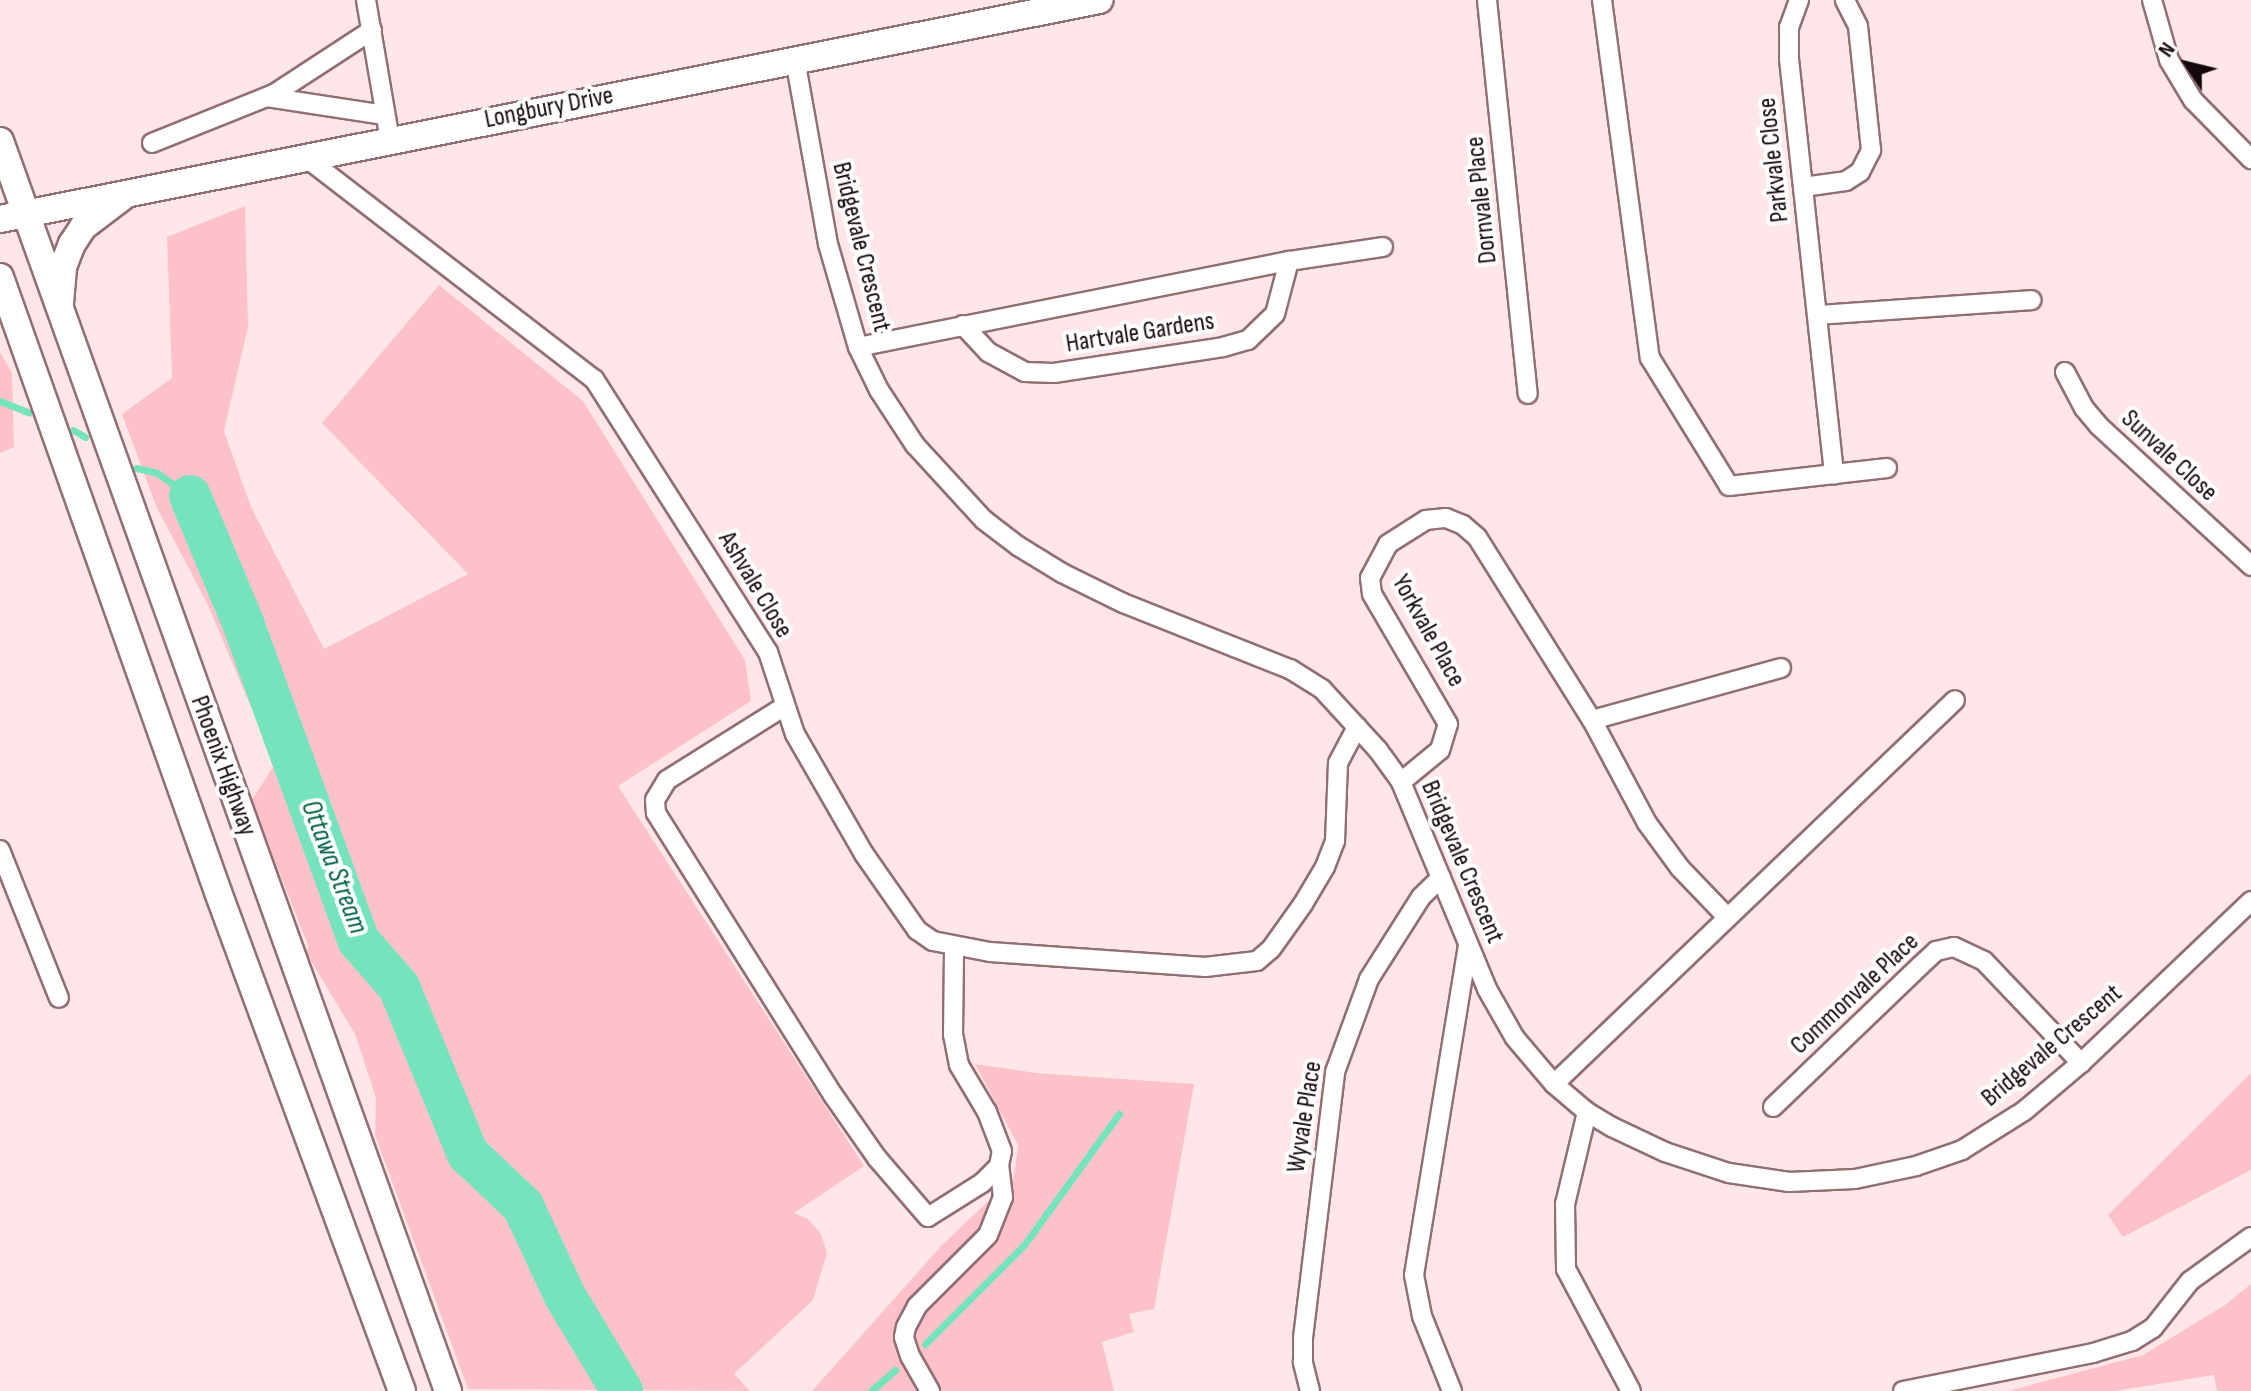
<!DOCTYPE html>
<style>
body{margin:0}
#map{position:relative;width:2251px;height:1391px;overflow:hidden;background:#ffe7e9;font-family:"Sofia Sans Condensed",sans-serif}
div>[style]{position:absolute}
.green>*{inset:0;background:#fdc2c9}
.stream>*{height:7px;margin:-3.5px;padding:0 3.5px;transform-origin:3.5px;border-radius:3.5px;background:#75e4bc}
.river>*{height:42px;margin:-21px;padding:0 21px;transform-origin:21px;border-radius:21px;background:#75e4bc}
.roads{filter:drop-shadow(2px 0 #926f73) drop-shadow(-2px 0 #926f73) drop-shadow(0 2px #926f73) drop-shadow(0 -2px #926f73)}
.street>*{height:18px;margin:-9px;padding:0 9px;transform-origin:9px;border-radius:9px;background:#fff}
.secondary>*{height:26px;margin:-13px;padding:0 13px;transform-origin:13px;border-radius:13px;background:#fff}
span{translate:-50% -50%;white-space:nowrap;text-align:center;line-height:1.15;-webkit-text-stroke:8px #fff;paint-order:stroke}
.street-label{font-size:26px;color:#14080a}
.water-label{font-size:28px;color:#016148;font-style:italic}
.north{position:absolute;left:2147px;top:24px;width:80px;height:80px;-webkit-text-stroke:6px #fff;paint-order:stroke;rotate:305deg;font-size:22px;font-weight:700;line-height:32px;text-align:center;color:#14080a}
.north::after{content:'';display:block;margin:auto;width:28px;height:36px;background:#14080a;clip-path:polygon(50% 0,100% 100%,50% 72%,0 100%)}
</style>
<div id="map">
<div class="green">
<i style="clip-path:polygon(245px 206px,248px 327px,224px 431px,251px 507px,324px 649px,468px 574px,322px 423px,439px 285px,583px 401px,745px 660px,751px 701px,618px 786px,864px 1166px,794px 1213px,808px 1219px,821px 1234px,827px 1253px,813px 1300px,734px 1374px,750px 1391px,468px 1389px,375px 1135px,376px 1098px,355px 1034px,307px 954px,308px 945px,251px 801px,275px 764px,207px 603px,156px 506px,122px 414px,172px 378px,167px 237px)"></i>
<i style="clip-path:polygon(0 352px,12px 373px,14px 447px,0 453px)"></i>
<i style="clip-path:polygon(975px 1064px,1036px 1073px,1194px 1084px,1154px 1309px,1129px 1314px,1134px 1332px,1102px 1342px,1114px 1391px,812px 1391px,942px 1245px,1014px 1177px,1018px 1145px)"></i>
<i style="clip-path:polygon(2251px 1073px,2251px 1170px,2123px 1237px,2108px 1215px)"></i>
<i style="clip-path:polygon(2251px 1284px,2251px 1391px,2217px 1391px,2214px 1375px,2115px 1391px,2008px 1391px,2143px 1355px,2225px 1305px)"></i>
</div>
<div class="stream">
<i style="left:0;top:401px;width:31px;rotate:22deg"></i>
<i style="left:73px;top:430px;width:14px;rotate:30deg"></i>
<i style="left:136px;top:468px;width:22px;rotate:13deg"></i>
<i style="left:157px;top:473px;width:40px;rotate:34.9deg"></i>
<i style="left:925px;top:1344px;width:140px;rotate:-45deg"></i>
<i style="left:1024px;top:1245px;width:162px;rotate:-54.1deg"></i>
<i style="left:871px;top:1391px;width:32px;rotate:-41deg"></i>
</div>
<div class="river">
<i style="left:190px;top:496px;width:138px;rotate:67.3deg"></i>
<i style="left:243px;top:623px;width:338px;rotate:70deg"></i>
<i style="left:359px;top:941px;width:61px;rotate:49deg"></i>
<i style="left:399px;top:987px;width:181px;rotate:67.6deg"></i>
<i style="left:468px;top:1154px;width:76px;rotate:43.4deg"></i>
<i style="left:523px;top:1206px;width:99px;rotate:65deg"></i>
<i style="left:565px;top:1296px;width:111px;rotate:59deg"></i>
</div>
<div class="roads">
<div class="street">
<i style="left:366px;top:0;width:142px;rotate:80.3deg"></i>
<i style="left:1487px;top:0;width:396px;rotate:84.1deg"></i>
<i style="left:1602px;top:0;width:361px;rotate:82.4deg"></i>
<i style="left:1650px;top:358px;width:150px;rotate:58.3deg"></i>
<i style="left:1729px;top:486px;width:159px;rotate:-6.5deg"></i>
<i style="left:1799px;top:0;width:29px;rotate:110deg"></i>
<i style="left:1789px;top:27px;width:32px;rotate:90deg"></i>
<i style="left:1789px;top:59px;width:418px;rotate:83.8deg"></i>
<i style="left:2152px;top:0;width:62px;rotate:74.2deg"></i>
<i style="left:2169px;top:60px;width:47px;rotate:59deg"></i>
<i style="left:2193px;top:100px;width:83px;rotate:45.5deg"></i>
<i style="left:795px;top:59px;width:188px;rotate:79.9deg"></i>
<i style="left:828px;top:244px;width:107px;rotate:73.8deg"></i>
<i style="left:858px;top:347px;width:48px;rotate:64deg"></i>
<i style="left:879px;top:390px;width:66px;rotate:56.8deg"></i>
<i style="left:915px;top:445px;width:102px;rotate:47.4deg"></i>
<i style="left:984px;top:520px;width:43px;rotate:37.4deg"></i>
<i style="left:1018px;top:546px;width:52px;rotate:31.5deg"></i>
<i style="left:1062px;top:573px;width:68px;rotate:26.2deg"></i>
<i style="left:1123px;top:603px;width:180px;rotate:21.6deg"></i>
<i style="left:1290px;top:669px;width:38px;rotate:32deg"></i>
<i style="left:1322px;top:689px;width:83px;rotate:47.4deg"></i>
<i style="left:1378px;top:750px;width:39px;rotate:54deg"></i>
<i style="left:1401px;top:782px;width:224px;rotate:67.4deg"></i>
<i style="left:1487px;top:989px;width:56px;rotate:60.3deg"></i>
<i style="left:1515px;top:1038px;width:60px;rotate:49.7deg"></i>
<i style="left:1554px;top:1084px;width:43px;rotate:40.3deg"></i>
<i style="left:1587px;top:1112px;width:29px;rotate:31deg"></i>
<i style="left:1612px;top:1127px;width:59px;rotate:25.3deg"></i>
<i style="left:1665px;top:1152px;width:67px;rotate:18.2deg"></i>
<i style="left:1729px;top:1173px;width:61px;rotate:8.5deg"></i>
<i style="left:1789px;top:1182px;width:66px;rotate:-2.6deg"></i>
<i style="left:1855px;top:1179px;width:62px;rotate:-12deg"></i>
<i style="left:1916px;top:1166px;width:49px;rotate:-19.2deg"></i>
<i style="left:1962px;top:1150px;width:73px;rotate:-32.2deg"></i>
<i style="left:2024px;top:1111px;width:75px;rotate:-40.1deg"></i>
<i style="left:2081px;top:1063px;width:235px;rotate:-43.6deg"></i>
<i style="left:267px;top:97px;width:119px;rotate:8.7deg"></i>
<i style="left:152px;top:143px;width:131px;rotate:-21.9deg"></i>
<i style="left:274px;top:94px;width:117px;rotate:-33.1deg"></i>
<i style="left:304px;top:156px;width:366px;rotate:37.6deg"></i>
<i style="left:594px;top:379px;width:324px;rotate:57.5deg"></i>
<i style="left:768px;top:652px;width:86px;rotate:71.8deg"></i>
<i style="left:795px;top:734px;width:138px;rotate:60.1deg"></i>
<i style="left:864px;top:854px;width:93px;rotate:55.1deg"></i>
<i style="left:917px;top:930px;width:19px;rotate:35deg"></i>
<i style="left:933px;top:941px;width:58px;rotate:10.9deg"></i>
<i style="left:990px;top:952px;width:216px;rotate:4deg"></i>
<i style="left:1205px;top:967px;width:52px;rotate:-6.6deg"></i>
<i style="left:1257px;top:961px;width:18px;rotate:-41deg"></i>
<i style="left:1271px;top:949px;width:55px;rotate:-54.6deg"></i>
<i style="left:1303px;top:904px;width:43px;rotate:-59.3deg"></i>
<i style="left:1325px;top:867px;width:28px;rotate:-69deg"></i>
<i style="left:1335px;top:841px;width:78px;rotate:-87.8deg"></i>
<i style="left:1338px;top:763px;width:41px;rotate:-62.2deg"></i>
<i style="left:1803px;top:187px;width:43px;rotate:-7.9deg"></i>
<i style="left:1846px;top:181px;width:17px;rotate:-33deg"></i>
<i style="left:1860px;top:172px;width:25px;rotate:-63deg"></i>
<i style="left:1871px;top:150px;width:125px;rotate:-96deg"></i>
<i style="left:1858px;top:26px;width:29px;rotate:-117deg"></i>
<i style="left:1818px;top:315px;width:214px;rotate:-4deg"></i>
<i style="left:963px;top:325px;width:37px;rotate:47deg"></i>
<i style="left:988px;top:352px;width:42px;rotate:28.4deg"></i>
<i style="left:1025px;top:372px;width:29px;rotate:2deg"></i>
<i style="left:1054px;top:373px;width:171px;rotate:-8.7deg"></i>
<i style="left:1223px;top:347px;width:26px;rotate:-16deg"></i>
<i style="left:1248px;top:340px;width:37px;rotate:-44deg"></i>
<i style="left:1275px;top:314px;width:55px;rotate:-75.2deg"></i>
<i style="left:858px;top:347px;width:439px;rotate:-11.3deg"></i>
<i style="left:1289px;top:261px;width:95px;rotate:-8.5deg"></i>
<i style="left:2065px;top:372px;width:41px;rotate:62.2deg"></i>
<i style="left:2084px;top:408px;width:23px;rotate:50deg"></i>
<i style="left:2099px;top:426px;width:207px;rotate:42.6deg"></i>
<i style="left:785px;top:706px;width:139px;rotate:147.9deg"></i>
<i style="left:667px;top:780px;width:23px;rotate:121deg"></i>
<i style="left:655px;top:800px;width:13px;rotate:86deg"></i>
<i style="left:656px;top:813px;width:333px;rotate:57.9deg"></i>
<i style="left:833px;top:1095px;width:77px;rotate:55.1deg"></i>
<i style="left:877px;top:1158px;width:78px;rotate:49.2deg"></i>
<i style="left:928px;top:1217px;width:64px;rotate:-32.2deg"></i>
<i style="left:982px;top:1183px;width:24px;rotate:-45deg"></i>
<i style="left:999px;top:1166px;width:15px;rotate:-79deg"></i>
<i style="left:1002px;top:1151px;width:42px;rotate:-111deg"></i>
<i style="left:987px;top:1112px;width:55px;rotate:-120.8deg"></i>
<i style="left:959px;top:1065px;width:31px;rotate:-101deg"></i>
<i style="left:953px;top:1035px;width:88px;rotate:-89.3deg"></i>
<i style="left:1592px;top:720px;width:196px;rotate:-15.4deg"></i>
<i style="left:1401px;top:782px;width:50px;rotate:-39.4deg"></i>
<i style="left:1440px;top:750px;width:27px;rotate:-73deg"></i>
<i style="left:1448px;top:724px;width:151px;rotate:-120.3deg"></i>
<i style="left:1372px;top:594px;width:16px;rotate:-97deg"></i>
<i style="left:1370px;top:578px;width:38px;rotate:-62deg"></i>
<i style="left:1388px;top:544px;width:45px;rotate:-32.3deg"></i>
<i style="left:1426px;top:520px;width:20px;rotate:-6deg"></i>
<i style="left:1446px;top:518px;width:18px;rotate:22deg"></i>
<i style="left:1463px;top:525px;width:18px;rotate:41deg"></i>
<i style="left:1477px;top:537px;width:216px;rotate:57.9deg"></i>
<i style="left:1592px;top:720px;width:117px;rotate:61.9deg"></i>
<i style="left:1647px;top:823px;width:56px;rotate:53.7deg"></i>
<i style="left:1680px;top:868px;width:68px;rotate:46.2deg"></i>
<i style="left:0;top:850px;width:159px;rotate:68.3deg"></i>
<i style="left:1554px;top:1084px;width:555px;rotate:-43.76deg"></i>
<i style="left:1773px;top:1107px;width:204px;rotate:-43.8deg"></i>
<i style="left:1920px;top:966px;width:22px;rotate:-43deg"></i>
<i style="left:1936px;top:951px;width:18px;rotate:-13deg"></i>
<i style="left:1954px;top:947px;width:33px;rotate:25deg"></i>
<i style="left:1984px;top:961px;width:141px;rotate:46.4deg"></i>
<i style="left:1587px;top:1112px;width:95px;rotate:103.4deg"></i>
<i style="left:1565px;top:1204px;width:65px;rotate:89.1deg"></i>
<i style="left:1566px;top:1269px;width:138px;rotate:62deg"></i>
<i style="left:930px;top:1391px;width:40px;rotate:-119.7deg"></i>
<i style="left:910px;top:1356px;width:20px;rotate:-108deg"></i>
<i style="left:904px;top:1337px;width:10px;rotate:-79deg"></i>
<i style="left:906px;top:1327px;width:24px;rotate:-62deg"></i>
<i style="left:917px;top:1306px;width:100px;rotate:-45deg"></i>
<i style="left:988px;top:1235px;width:41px;rotate:-68.5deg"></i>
<i style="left:1003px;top:1197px;width:31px;rotate:-97deg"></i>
<i style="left:1310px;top:1391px;width:30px;rotate:-104deg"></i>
<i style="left:1303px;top:1362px;width:24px;rotate:-90deg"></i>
<i style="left:1303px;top:1338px;width:268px;rotate:-83.1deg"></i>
<i style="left:1335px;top:1072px;width:99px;rotate:-69.9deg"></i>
<i style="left:1369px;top:979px;width:97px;rotate:-57.6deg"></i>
<i style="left:1421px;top:897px;width:28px;rotate:-44deg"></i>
<i style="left:1452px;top:1391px;width:81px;rotate:-111.8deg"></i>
<i style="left:1422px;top:1316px;width:42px;rotate:-101deg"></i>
<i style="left:1414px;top:1275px;width:334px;rotate:-80.7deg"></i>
<i style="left:1903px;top:1391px;width:194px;rotate:-11.3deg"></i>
<i style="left:2093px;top:1353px;width:41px;rotate:-17.1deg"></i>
<i style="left:2132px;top:1341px;width:25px;rotate:-32deg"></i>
<i style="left:2153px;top:1328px;width:60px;rotate:-51.8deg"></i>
<i style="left:2190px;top:1281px;width:75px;rotate:-35.8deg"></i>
</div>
<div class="secondary">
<i style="left:0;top:141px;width:1328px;rotate:70.28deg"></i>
<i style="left:0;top:219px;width:1121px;rotate:-11.27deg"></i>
<i style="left:0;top:277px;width:652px;rotate:70.48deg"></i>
<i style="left:218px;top:892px;width:532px;rotate:69.76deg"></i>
<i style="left:60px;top:303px;width:36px;rotate:-85deg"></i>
<i style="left:63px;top:267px;width:25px;rotate:-69deg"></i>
<i style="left:72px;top:244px;width:20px;rotate:-57deg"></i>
<i style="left:83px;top:227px;width:48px;rotate:-37.3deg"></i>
</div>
</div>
<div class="street-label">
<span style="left:549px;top:108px;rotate:-11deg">Longbury Drive</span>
<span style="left:1774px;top:160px;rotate:-96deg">Parkvale Close</span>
<span style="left:1482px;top:200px;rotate:-96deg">Dornvale Place</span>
<span style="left:861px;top:247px;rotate:76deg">Bridgevale Crescent</span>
<span style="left:1140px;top:333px;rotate:-9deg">Hartvale Gardens</span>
<span style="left:2169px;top:456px;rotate:43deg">Sunvale Close</span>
<span style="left:755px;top:585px;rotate:59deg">Ashvale Close</span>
<span style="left:1428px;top:631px;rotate:61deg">Yorkvale Place</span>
<span style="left:223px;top:766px;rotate:70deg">Phoenix Highway</span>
<span style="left:1462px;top:862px;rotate:67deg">Bridgevale Crescent</span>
<span style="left:1855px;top:994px;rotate:-43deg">Commonvale Place</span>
<span style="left:2052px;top:1046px;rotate:-40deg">Bridgevale Crescent</span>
<span style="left:1305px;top:1117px;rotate:-81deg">Wyvale Place</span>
</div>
<div class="water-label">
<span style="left:334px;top:867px;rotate:69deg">Ottawa Stream</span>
</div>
<div class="north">N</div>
</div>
